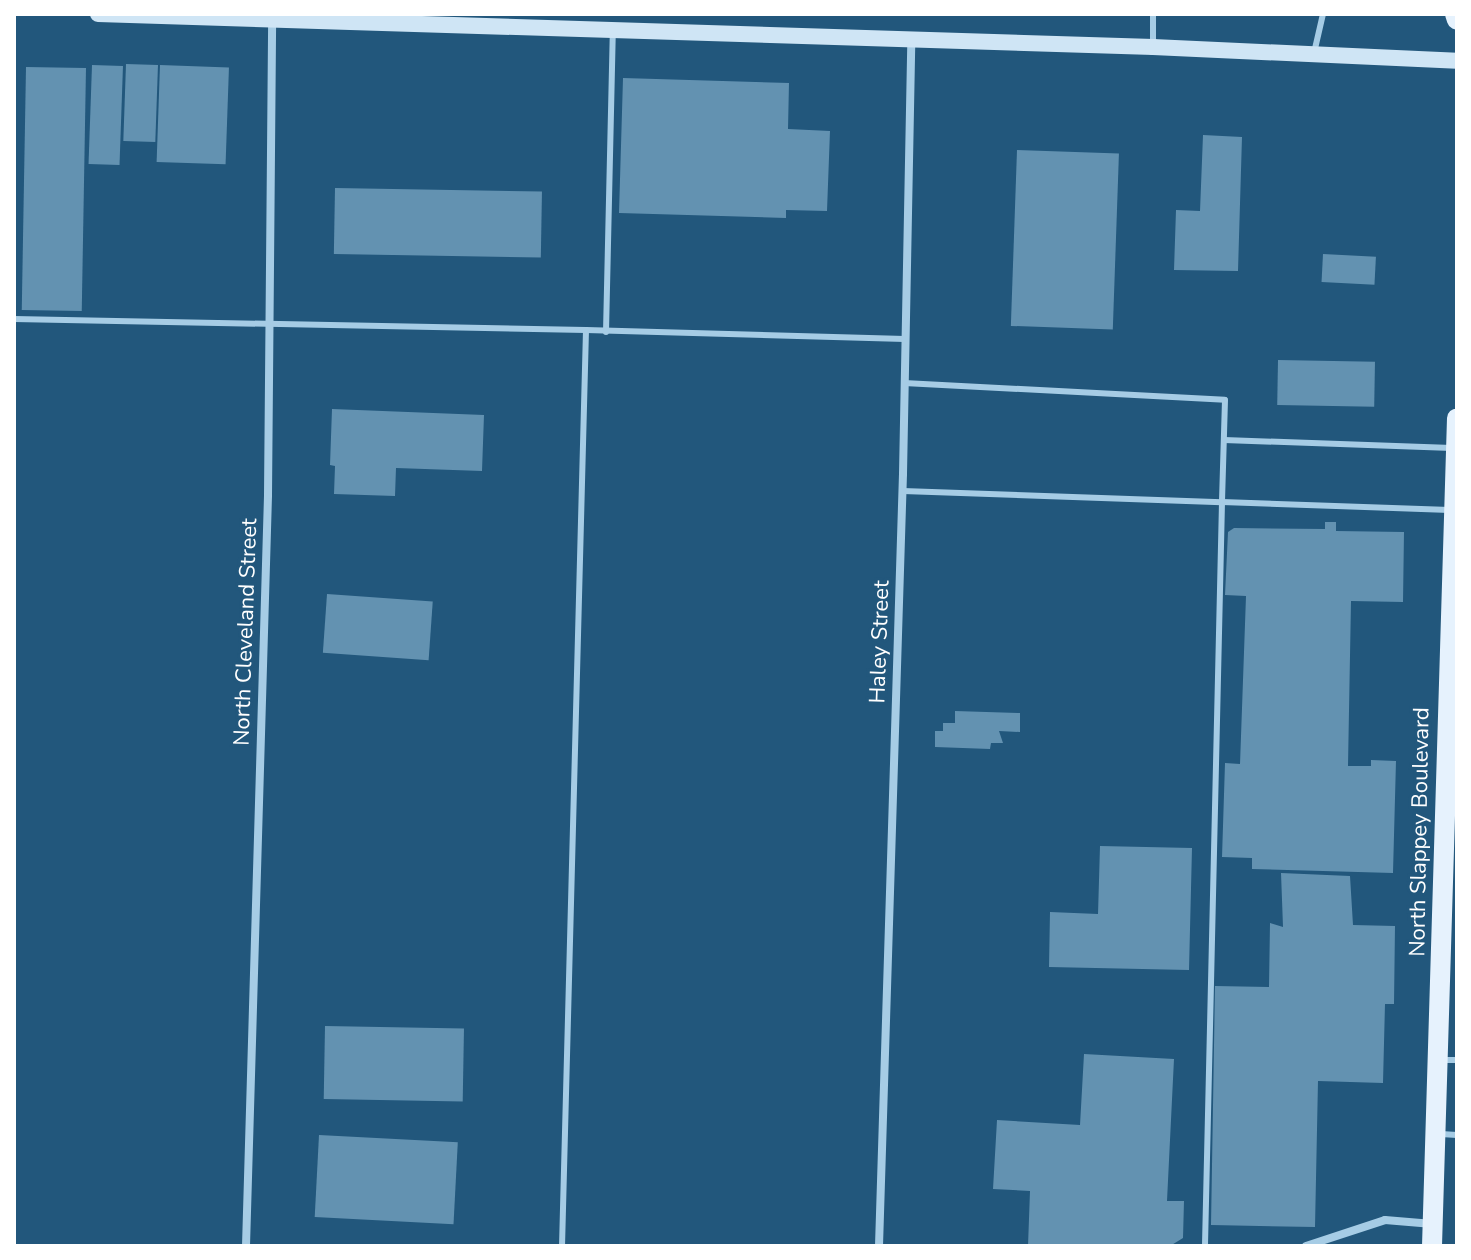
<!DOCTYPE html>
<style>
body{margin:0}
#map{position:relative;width:1471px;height:1260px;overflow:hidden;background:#22577c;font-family:"Nunito Sans",sans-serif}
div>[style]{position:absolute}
.building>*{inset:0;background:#6392b1;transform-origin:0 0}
.lane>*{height:6px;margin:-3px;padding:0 3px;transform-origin:3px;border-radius:3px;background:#a6cce5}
.street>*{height:8px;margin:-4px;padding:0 4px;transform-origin:4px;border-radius:4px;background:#a6cce5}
.secondary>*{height:16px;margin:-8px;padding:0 8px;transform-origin:8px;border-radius:8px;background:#cfe5f5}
.primary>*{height:20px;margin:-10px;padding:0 10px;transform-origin:10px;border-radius:10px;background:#e6f2fd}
span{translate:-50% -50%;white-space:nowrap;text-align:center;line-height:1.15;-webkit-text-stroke:6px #22577c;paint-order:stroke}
.street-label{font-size:22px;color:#fff}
.frame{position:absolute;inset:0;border:16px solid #fff;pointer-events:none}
</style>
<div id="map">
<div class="building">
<i style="left:126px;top:64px;width:32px;height:77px;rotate:2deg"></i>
<i style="left:92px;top:65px;width:31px;height:99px;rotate:2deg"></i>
<i style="left:160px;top:65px;width:69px;height:97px;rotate:2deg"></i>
<i style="left:26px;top:67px;width:60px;height:243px;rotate:1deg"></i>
<i style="clip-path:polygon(623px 78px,789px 83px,788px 129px,830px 131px,827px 211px,786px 210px,786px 218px,619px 213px)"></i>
<i style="clip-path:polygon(1203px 135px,1242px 137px,1238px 271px,1174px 270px,1176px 210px,1200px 211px)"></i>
<i style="left:1017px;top:150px;width:102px;height:176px;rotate:2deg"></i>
<i style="left:335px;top:188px;width:207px;height:66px;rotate:1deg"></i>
<i style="left:1323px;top:254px;width:53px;height:28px;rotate:3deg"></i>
<i style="left:1278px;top:360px;width:97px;height:45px;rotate:1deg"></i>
<i style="clip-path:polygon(332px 409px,484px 415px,482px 471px,396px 468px,395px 496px,334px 494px,335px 466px,330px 465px)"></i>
<i style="clip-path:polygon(1325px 522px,1336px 522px,1336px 531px,1404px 532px,1403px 602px,1351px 601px,1348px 766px,1371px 766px,1371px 760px,1396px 761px,1393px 873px,1252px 869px,1252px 858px,1222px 857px,1225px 763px,1240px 764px,1246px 596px,1225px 595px,1228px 532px,1234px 528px,1325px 529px)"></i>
<i style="left:327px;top:594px;width:106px;height:59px;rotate:4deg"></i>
<i style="clip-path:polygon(955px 711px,1020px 713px,1020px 732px,999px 731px,1003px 743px,991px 743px,990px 749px,935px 747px,935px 731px,943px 731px,943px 723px,955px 723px)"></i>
<i style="clip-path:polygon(1100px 846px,1192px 848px,1189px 970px,1049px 967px,1050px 912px,1098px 914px)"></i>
<i style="clip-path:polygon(1281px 873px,1350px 876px,1353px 925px,1395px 926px,1394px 1004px,1385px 1004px,1383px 1083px,1318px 1081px,1315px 1227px,1211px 1225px,1215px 986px,1269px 987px,1270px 923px,1283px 927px)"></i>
<i style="left:325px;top:1026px;width:139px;height:73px;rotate:1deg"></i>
<i style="clip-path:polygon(1084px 1054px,1174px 1059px,1167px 1201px,1184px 1201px,1183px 1238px,1170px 1246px,1028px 1246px,1030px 1191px,993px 1189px,997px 1120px,1080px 1125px)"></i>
<i style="left:319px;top:1135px;width:139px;height:82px;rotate:3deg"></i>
</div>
<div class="lane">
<i style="left:1153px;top:47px;width:33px;rotate:-90deg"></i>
<i style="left:1314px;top:53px;width:40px;rotate:-77deg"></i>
<i style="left:14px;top:319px;width:572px;rotate:1.1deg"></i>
<i style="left:586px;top:330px;width:916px;rotate:91.5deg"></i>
<i style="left:586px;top:330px;width:319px;rotate:1.6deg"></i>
<i style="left:606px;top:332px;width:300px;rotate:-88.7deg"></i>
<i style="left:904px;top:383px;width:321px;rotate:3deg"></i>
<i style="left:1225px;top:400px;width:102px;rotate:91.7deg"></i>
<i style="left:1222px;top:502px;width:228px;rotate:2deg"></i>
<i style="left:1224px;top:440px;width:228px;rotate:2deg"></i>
<i style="left:903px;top:491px;width:319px;rotate:2deg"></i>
<i style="left:1222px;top:502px;width:744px;rotate:91.31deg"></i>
<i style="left:1441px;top:1060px;width:16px"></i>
<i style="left:1441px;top:1134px;width:16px;rotate:4deg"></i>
</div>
<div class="street">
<i style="left:246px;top:1246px;width:751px;rotate:-88.32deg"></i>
<i style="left:268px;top:495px;width:475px;rotate:-89.5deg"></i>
<i style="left:879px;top:1246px;width:772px;rotate:-88.22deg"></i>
<i style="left:903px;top:474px;width:434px;rotate:-88.9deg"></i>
<i style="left:1306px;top:1246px;width:83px;rotate:-18.2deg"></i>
<i style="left:1385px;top:1220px;width:48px;rotate:4.8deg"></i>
</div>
<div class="secondary">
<i style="left:98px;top:14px;width:1056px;rotate:1.79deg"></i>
<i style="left:1153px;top:47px;width:304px;rotate:2.6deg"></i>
</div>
<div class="primary">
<i style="left:1455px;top:14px;width:6px;rotate:72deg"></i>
<i style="left:1432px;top:1246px;width:828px;rotate:-88.27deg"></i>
</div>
<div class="street-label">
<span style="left:246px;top:632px;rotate:-88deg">North Cleveland Street</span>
<span style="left:880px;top:642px;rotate:-88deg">Haley Street</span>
<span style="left:1420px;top:832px;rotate:-89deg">North Slappey Boulevard</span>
</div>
<div class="frame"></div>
</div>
